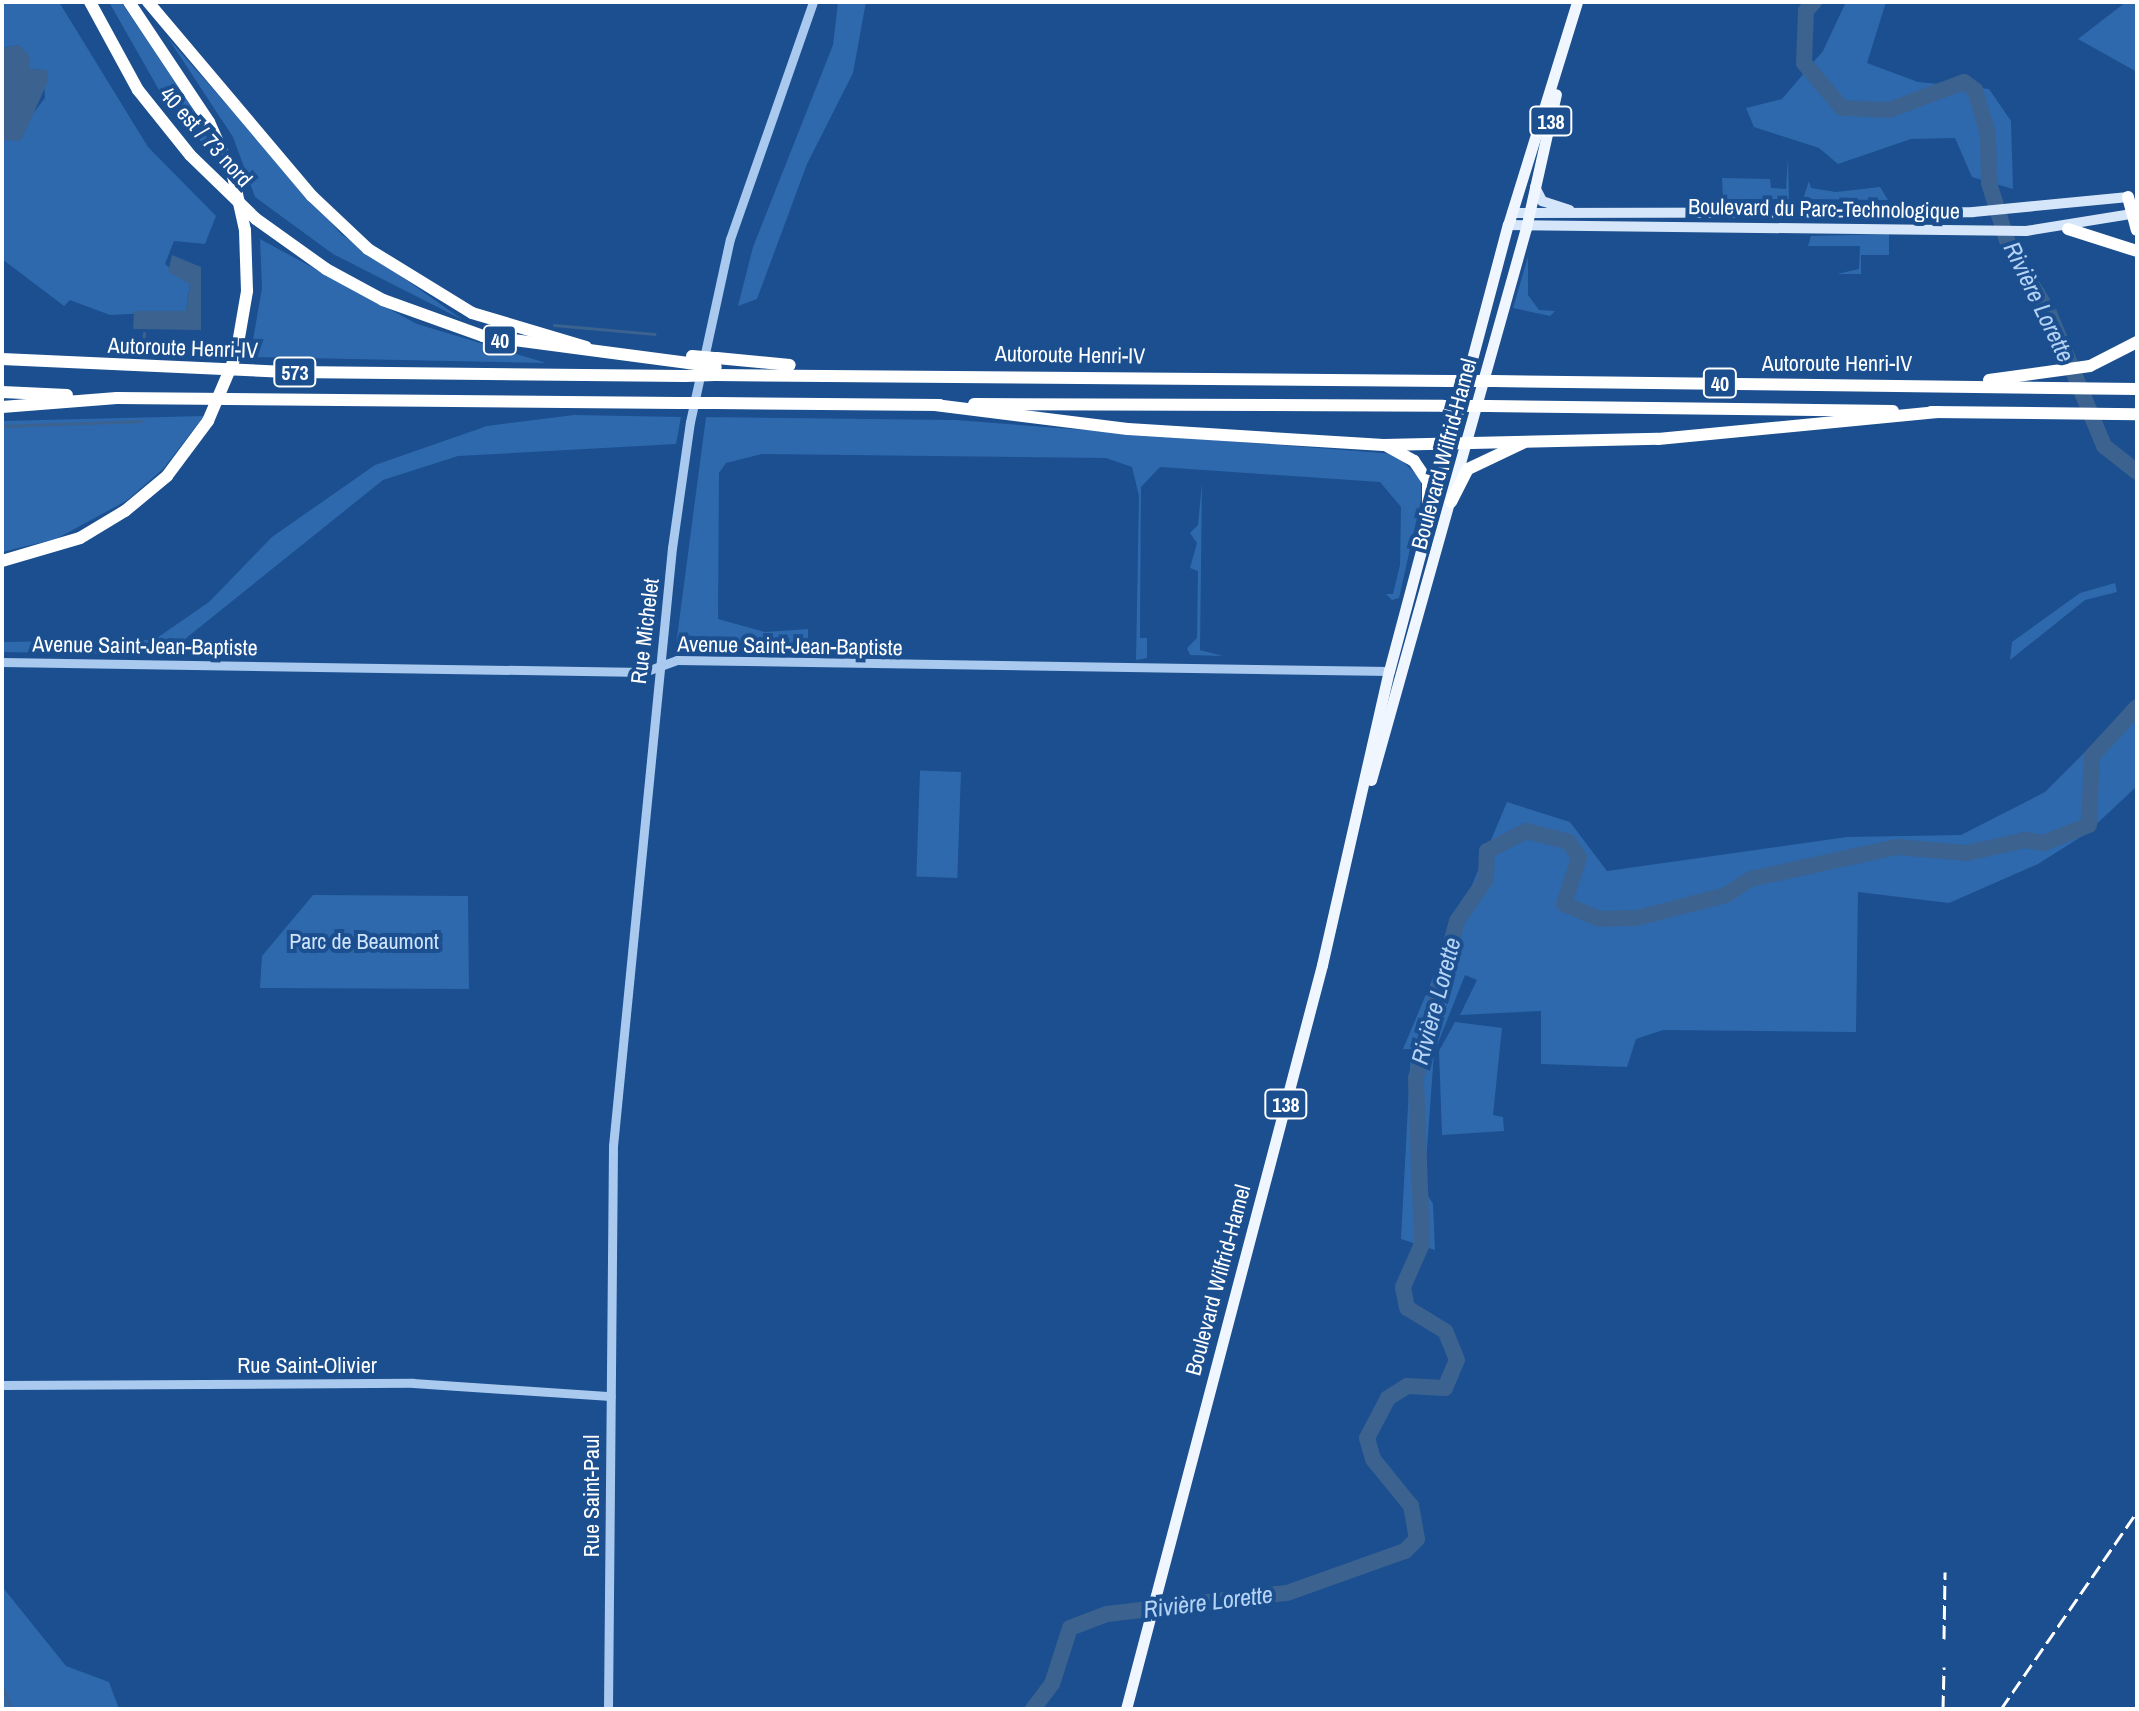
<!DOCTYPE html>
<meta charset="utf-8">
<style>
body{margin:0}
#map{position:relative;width:2139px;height:1711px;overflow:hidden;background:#1b4f8f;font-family:"Archivo Narrow",sans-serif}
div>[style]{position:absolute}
.green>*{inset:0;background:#2e69ad;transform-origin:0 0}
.water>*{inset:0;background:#3c6290}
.stream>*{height:3px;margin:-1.5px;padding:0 1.5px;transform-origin:1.5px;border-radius:1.5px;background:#3c6290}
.river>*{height:16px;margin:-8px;padding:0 8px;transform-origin:8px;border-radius:8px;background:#3c6290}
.tertiary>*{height:9px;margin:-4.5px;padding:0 4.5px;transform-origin:4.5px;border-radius:4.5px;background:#a9c9ee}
.secondary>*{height:10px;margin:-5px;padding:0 5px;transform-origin:5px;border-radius:5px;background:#d6e6fa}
.primary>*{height:11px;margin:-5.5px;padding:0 5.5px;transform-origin:5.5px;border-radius:5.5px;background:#f0f6ff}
.motorway>*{height:12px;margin:-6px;padding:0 6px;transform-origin:6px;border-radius:6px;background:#fff}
.rail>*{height:3px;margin-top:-1.5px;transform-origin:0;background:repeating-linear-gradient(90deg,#fff 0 14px,transparent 0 20px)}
.motorway-bridge>*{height:12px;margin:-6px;padding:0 6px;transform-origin:6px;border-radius:6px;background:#fff}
span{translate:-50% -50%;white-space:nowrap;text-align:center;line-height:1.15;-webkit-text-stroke:8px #1b4f8f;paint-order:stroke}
.shield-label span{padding:2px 6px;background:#1b4f8f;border:2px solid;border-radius:6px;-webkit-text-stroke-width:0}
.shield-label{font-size:20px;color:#fff;font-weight:700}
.street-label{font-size:22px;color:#fff}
.park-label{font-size:22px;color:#cfe3fa}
.water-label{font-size:24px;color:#b5d3f5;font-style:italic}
.frame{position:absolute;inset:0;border:4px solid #fff;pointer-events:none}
</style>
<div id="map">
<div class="green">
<i style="clip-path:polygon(2px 2px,59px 2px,148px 147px,216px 216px,205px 244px,174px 241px,165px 264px,190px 284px,186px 311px,110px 315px,70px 300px,64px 306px,2px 259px,2px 140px,14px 138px,45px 98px,43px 70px,30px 69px,19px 45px,2px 48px)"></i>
<i style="clip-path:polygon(109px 2px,121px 2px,182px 89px,222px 167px,159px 90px)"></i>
<i style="clip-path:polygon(838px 2px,866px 2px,853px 73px,807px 164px,757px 299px,738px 306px,753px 247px,833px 45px)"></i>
<i style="clip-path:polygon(1846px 2px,1886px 2px,1867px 63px,1918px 82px,1989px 89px,2011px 121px,2013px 189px,1972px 177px,1955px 138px,1911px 139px,1838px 164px,1819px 148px,1754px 127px,1746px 108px,1782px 99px,1823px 51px)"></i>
<i style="clip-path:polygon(2126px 2px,2137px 2px,2137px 72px,2078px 39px)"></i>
<i style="clip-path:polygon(168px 38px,341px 234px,463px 320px,333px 254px,255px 197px,233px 137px)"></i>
<i style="clip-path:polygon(1788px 158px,1789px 199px,1723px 199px,1722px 178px,1770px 179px,1771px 188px,1786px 189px)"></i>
<i style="clip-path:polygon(1809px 181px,1811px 188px,1836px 192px,1880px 187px,1888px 200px,1803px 199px)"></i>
<i style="clip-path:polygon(1889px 234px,1889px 255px,1861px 255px,1861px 274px,1837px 274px,1859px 269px,1860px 246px,1808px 246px,1811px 236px)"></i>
<i style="clip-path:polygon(260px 239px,417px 324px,546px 363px,250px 357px,262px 288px)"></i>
<i style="clip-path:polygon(1528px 257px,1528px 295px,1539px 310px,1555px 311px,1550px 316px,1513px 308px)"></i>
<i style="clip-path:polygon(574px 415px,681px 417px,676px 444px,458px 456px,383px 480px,165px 655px,2px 652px,2px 642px,154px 640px,209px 602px,272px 537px,375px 465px,487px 426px)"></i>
<i style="clip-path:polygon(204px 416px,163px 469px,126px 501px,56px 539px,2px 552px,2px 421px)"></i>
<i style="clip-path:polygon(706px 417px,956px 420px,1395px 454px,1421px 479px,1421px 500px,1399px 598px,1392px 600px,1386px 594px,1393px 594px,1400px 565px,1401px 507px,1380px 482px,1160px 467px,1141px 487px,1140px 638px,1147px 638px,1147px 658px,1136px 660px,1139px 496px,1132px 467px,1106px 458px,762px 454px,726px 463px,719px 473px,718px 619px,765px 632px,808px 629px,808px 648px,695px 646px,696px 638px,686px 637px,676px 645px)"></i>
<i style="clip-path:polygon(1202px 483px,1200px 650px,1223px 656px,1190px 655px,1187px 648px,1197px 638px,1198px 571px,1190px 568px,1197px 543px,1190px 533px,1198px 525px)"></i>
<i style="clip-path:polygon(2115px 583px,2117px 592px,2085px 600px,2010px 660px,2012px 642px,2080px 593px)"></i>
<i style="clip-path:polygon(2137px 700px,2137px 786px,2087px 833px,2038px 864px,1949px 903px,1858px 892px,1856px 1032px,1663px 1030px,1636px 1039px,1627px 1067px,1541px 1064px,1541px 1011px,1460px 1015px,1477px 980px,1465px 975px,1434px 1053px,1424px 1189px,1433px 1204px,1435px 1250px,1401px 1239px,1411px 1049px,1403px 1049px,1507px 802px,1570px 822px,1607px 871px,1847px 837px,1961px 835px,2045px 792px)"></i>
<i style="left:961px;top:772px;width:106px;height:41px;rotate:92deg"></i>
<i style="clip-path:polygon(313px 895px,468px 896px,469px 989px,260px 988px,262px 956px)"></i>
<i style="clip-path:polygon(1455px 1022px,1502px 1028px,1493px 1115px,1503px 1117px,1504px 1131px,1442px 1135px,1439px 1051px)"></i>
<i style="clip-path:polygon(2px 1571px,4px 1589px,66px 1666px,109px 1682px,119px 1709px,2px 1709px)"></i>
</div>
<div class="water">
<i style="clip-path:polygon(19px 45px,30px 56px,30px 69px,47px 70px,48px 81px,21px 141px,2px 140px,2px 48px)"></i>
<i style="clip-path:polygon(172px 255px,201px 267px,201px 330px,133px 329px,134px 311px,186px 311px,190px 284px,168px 272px)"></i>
</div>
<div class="stream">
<i style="left:554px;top:325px;width:101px;rotate:5.1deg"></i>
<i style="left:143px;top:344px;width:11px;rotate:-85deg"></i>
<i style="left:2px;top:426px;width:139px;rotate:-2.1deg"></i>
<i style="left:2px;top:1686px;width:25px;rotate:69deg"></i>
</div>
<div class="river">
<i style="left:1814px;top:2px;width:12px;rotate:132deg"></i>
<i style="left:1806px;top:11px;width:52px;rotate:92.2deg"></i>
<i style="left:1804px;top:63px;width:59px;rotate:49.8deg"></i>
<i style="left:1842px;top:108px;width:47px;rotate:2.4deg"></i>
<i style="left:1889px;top:110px;width:80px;rotate:-20.5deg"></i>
<i style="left:1964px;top:82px;width:14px;rotate:36deg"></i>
<i style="left:1975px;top:90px;width:46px;rotate:73.5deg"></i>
<i style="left:1988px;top:134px;width:49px;rotate:88.8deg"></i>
<i style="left:1989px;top:183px;width:67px;rotate:72.6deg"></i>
<i style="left:2009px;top:247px;width:77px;rotate:58.8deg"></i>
<i style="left:2049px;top:313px;width:144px;rotate:67.5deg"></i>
<i style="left:2104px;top:446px;width:42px;rotate:38.2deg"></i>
<i style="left:1033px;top:1709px;width:31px;rotate:-53deg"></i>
<i style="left:1052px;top:1684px;width:59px;rotate:-72.2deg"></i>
<i style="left:1070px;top:1628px;width:40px;rotate:-21deg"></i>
<i style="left:1107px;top:1614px;width:181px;rotate:-6.7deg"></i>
<i style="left:1287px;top:1593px;width:125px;rotate:-19.6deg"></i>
<i style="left:1405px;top:1551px;width:17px;rotate:-45deg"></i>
<i style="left:1417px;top:1539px;width:34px;rotate:-100deg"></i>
<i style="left:1411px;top:1506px;width:60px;rotate:-129deg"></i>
<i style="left:1373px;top:1459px;width:22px;rotate:-106deg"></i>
<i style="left:1367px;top:1438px;width:45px;rotate:-62.3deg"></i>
<i style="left:1388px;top:1398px;width:22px;rotate:-32deg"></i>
<i style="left:1407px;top:1386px;width:38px;rotate:3deg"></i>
<i style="left:1445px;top:1388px;width:30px;rotate:-67deg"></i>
<i style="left:1457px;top:1360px;width:31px;rotate:-112deg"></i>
<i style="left:1445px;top:1331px;width:44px;rotate:-148.8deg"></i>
<i style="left:1407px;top:1308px;width:21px;rotate:-101deg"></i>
<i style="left:1403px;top:1287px;width:47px;rotate:-66.2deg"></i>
<i style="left:1422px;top:1244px;width:166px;rotate:-92.1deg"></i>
<i style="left:1416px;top:1078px;width:162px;rotate:-75.4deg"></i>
<i style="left:1457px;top:921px;width:51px;rotate:-55.4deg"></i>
<i style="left:1486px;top:879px;width:28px;rotate:-88deg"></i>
<i style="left:1487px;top:851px;width:44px;rotate:-27.1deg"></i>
<i style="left:1526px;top:831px;width:44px;rotate:14.3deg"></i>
<i style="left:1569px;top:842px;width:19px;rotate:58deg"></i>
<i style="left:1579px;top:858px;width:48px;rotate:108.1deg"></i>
<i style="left:1564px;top:904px;width:38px;rotate:23deg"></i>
<i style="left:1599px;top:919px;width:38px;rotate:-2deg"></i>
<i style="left:1637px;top:918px;width:92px;rotate:-14.5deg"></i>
<i style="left:1726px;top:895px;width:30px;rotate:-33deg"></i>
<i style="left:1751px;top:879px;width:149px;rotate:-12.4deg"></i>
<i style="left:1897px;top:847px;width:70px;rotate:4.9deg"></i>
<i style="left:1967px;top:853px;width:59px;rotate:-12.6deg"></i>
<i style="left:2025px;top:840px;width:19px;rotate:9deg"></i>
<i style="left:2044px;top:843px;width:48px;rotate:-21.8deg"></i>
<i style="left:2089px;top:825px;width:69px;rotate:-87.5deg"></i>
<i style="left:2092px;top:756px;width:67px;rotate:-47.4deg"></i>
</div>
<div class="tertiary">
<i style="left:2px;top:662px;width:642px;rotate:0.89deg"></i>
<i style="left:644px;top:672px;width:35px;rotate:-20deg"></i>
<i style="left:677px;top:660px;width:712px;rotate:0.89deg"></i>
<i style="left:2px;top:1385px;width:411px;rotate:-0.3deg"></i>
<i style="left:413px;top:1383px;width:198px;rotate:3.8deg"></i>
<i style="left:608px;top:1709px;width:563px;rotate:-89.49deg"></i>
<i style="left:613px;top:1146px;width:601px;rotate:-84.37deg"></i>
<i style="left:672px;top:548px;width:127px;rotate:-81.9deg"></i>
<i style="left:690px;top:422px;width:187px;rotate:-77.7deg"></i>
<i style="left:730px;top:239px;width:251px;rotate:-70.7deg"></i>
</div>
<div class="secondary">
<i style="left:1535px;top:187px;width:16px;rotate:63deg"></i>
<i style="left:1542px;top:201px;width:29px;rotate:18deg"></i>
<i style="left:1512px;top:213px;width:461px;rotate:-0.1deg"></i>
<i style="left:1973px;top:212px;width:156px;rotate:-5.5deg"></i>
<i style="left:1508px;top:225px;width:518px;rotate:0.66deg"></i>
<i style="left:2026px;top:231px;width:112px;rotate:-9.2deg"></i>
</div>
<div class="primary">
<i style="left:1371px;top:780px;width:573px;rotate:-74.32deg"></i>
<i style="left:1526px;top:228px;width:137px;rotate:-77.4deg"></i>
<i style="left:1126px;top:1709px;width:769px;rotate:-75.24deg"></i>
<i style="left:1322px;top:965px;width:302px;rotate:-77.2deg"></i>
<i style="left:1389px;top:671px;width:462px;rotate:-75.1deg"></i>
<i style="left:1508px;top:225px;width:233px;rotate:-72.8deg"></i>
</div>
<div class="motorway">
<i style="left:90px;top:2px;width:100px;rotate:61.4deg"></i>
<i style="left:138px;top:90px;width:83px;rotate:51.3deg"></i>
<i style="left:190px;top:155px;width:92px;rotate:44.1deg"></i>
<i style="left:256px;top:219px;width:86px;rotate:35.5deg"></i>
<i style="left:326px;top:269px;width:65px;rotate:28.5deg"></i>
<i style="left:383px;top:300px;width:106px;rotate:19.8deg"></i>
<i style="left:483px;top:336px;width:207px;rotate:7.5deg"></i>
<i style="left:129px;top:2px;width:144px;rotate:56.3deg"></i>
<i style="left:209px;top:122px;width:59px;rotate:66deg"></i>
<i style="left:148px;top:2px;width:254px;rotate:49.8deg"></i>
<i style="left:312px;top:196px;width:77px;rotate:43.4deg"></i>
<i style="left:368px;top:249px;width:122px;rotate:31.6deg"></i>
<i style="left:472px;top:313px;width:119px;rotate:16.6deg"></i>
<i style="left:2128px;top:197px;width:34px;rotate:75deg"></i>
<i style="left:2068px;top:229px;width:72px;rotate:17.7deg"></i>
<i style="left:236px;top:355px;width:65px;rotate:-80.2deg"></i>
<i style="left:247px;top:291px;width:61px;rotate:-91.9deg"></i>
<i style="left:717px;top:358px;width:73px;rotate:5.5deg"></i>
<i style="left:2px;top:359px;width:291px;rotate:2.6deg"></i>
<i style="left:293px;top:372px;width:392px;rotate:0.6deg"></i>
<i style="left:715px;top:375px;width:735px;rotate:0.47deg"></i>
<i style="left:1989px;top:380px;width:102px;rotate:-7.9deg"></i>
<i style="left:2090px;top:366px;width:53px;rotate:-27.1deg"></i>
<i style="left:1493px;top:381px;width:644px;rotate:0.71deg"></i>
<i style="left:2px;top:392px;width:65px;rotate:2.6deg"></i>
<i style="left:715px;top:403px;width:225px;rotate:0.5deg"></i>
<i style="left:974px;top:404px;width:469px;rotate:0.2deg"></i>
<i style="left:935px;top:405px;width:194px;rotate:7.1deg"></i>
<i style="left:1128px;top:429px;width:256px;rotate:3.6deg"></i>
<i style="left:1384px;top:445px;width:274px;rotate:-1.3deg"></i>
<i style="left:1658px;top:439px;width:281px;rotate:-5.5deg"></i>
<i style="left:1488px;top:406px;width:405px;rotate:0.7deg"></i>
<i style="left:2px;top:407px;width:115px;rotate:-4.5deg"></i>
<i style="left:117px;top:398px;width:562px;rotate:0.51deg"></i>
<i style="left:1931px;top:412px;width:206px;rotate:0.6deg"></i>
<i style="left:1387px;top:446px;width:31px;rotate:29deg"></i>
<i style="left:1414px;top:461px;width:25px;rotate:56deg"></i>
<i style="left:1428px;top:482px;width:52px;rotate:90deg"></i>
<i style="left:1451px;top:502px;width:37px;rotate:-63deg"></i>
<i style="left:1468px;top:469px;width:61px;rotate:-25.3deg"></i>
<i style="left:2px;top:561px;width:81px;rotate:-16.4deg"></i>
<i style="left:80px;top:538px;width:52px;rotate:-31deg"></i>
<i style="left:125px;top:511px;width:55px;rotate:-39.8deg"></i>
<i style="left:167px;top:476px;width:69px;rotate:-53.3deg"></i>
</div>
<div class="rail">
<i style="left:1944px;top:1639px;width:67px;rotate:-89.1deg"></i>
<i style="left:1943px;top:1709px;width:42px;rotate:-88.6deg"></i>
<i style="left:2001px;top:1709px;width:239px;rotate:-55.4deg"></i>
</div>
<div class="motorway-bridge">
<i style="left:233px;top:176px;width:55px;rotate:77.5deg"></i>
<i style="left:692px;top:356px;width:25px;rotate:5deg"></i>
<i style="left:688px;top:363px;width:28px;rotate:8deg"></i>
<i style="left:685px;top:376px;width:30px;rotate:-2deg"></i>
<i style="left:1450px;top:381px;width:43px"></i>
<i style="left:679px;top:403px;width:36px"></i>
<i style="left:1443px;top:406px;width:45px"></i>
<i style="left:208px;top:421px;width:72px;rotate:-67deg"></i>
</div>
<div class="shield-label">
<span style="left:1551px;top:121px">138</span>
<span style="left:500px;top:340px">40</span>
<span style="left:295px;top:372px">573</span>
<span style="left:1720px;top:383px">40</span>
<span style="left:1286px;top:1104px">138</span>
</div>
<div class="street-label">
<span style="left:206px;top:137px;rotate:48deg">40 est / 73 nord</span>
<span style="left:1824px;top:209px;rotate:1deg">Boulevard du Parc-Technologique</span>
<span style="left:183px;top:348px;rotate:2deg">Autoroute Henri-IV</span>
<span style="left:1070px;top:355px;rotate:1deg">Autoroute Henri-IV</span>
<span style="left:1837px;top:364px">Autoroute Henri-IV</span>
<span style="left:1444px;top:454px;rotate:-75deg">Boulevard Wilfrid-Hamel</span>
<span style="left:645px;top:631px;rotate:-83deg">Rue Michelet</span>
<span style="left:145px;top:646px;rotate:1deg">Avenue Saint-Jean-Baptiste</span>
<span style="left:790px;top:646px;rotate:1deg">Avenue Saint-Jean-Baptiste</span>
<span style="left:1218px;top:1280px;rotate:-75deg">Boulevard Wilfrid-Hamel</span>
<span style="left:307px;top:1366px">Rue Saint-Olivier</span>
<span style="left:592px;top:1496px;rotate:-90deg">Rue Saint-Paul</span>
</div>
<div class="park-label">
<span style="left:364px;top:942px">Parc de Beaumont</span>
</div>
<div class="water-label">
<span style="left:2039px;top:302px;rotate:64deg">Rivière Lorette</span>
<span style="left:1436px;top:1001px;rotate:-75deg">Rivière Lorette</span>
<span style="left:1208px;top:1602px;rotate:-7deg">Rivière Lorette</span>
</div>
<div class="frame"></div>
</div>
